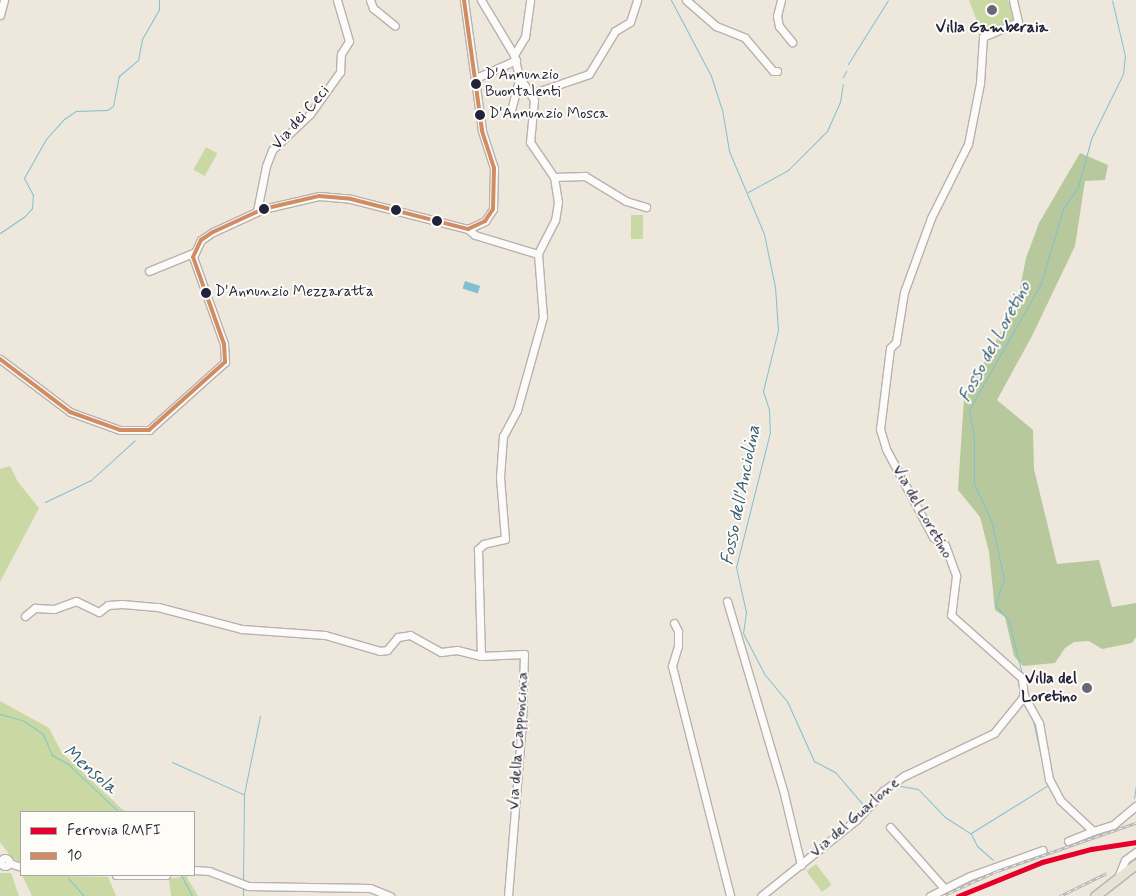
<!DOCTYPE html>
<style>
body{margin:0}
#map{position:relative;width:1136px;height:896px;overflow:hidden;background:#eee7dc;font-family:Mynerve,sans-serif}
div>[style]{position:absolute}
.green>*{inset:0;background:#cad9a4;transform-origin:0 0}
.forest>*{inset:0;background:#b7c99c}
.water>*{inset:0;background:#7fc1d2;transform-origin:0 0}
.stream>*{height:1px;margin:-0.5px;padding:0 0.5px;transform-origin:0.5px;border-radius:0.5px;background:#7fc1d2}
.roads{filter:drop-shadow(1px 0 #b7b2ae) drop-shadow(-1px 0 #b7b2ae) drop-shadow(0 1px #b7b2ae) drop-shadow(0 -1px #b7b2ae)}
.minor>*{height:7px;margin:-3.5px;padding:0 3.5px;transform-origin:3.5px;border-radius:3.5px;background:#fcfbfa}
.minor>.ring{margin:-3.5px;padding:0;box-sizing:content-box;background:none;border:7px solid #fcfbfa;border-radius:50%}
.major>*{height:9px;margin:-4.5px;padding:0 4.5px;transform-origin:4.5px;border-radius:4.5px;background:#e8e2d5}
.rail>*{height:3px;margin-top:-1.5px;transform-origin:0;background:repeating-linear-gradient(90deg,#fdfcf7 0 4px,#b4b3b5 0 8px);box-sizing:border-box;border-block:1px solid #b4b3b5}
.bus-1>*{height:4px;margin:-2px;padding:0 2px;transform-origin:2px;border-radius:2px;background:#d18c61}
.rail-1>*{height:5px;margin:-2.5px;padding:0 2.5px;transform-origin:2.5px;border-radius:2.5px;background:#e4002b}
.dots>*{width:14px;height:14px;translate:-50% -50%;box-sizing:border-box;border:2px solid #fdfcf7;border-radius:50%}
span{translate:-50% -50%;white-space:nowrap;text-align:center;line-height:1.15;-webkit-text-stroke:4px #fdfcf7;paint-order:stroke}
.bus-label{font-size:15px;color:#22223b}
.left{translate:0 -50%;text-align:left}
.poi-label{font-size:16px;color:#22223b;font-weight:700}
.right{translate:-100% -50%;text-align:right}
.street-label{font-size:16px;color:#22223b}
.water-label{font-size:18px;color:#345b76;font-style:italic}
.legend{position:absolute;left:20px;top:811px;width:175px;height:65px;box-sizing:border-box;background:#fdfcf7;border:1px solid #a5a5ac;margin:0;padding:6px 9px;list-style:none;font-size:15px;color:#22223b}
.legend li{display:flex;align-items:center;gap:10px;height:25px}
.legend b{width:25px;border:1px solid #a5a5ac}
</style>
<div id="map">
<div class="green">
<i style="clip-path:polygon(969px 0,1008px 0,1016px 20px,981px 32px)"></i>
<i style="left:206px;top:147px;width:13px;height:26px;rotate:29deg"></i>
<i style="left:631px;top:215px;width:12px;height:24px"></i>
<i style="clip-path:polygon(10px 466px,18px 482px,39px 508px,0 582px,0 469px)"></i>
<i style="clip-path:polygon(0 701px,49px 728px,62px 753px,123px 810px,130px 812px,21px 812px,21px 863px,12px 858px,0 842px)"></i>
<i style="left:816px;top:864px;width:26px;height:12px;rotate:53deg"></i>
<i style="clip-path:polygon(0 873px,11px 873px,19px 896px,0 896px)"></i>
<i style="clip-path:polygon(22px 875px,108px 877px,116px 896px,32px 896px)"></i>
<i style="clip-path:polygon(186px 876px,198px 896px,171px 896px,169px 879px)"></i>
</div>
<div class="forest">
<i style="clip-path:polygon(1080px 153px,1108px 165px,1105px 180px,1085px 181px,1075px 246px,1032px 336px,997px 400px,1033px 430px,1034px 469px,1057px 564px,1099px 560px,1112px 607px,1136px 603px,1136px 637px,1132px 643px,1102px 649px,1089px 641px,1074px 642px,1065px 648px,1055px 663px,1023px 666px,1014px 656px,1005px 617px,995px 610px,989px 552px,980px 517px,958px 490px,964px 398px,1017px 303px,1026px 258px,1039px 223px)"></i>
</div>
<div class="water">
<i style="left:465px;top:281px;width:16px;height:8px;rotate:18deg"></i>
</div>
<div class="stream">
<i style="left:671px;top:0;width:86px;rotate:62.2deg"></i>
<i style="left:711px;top:76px;width:35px;rotate:72deg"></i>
<i style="left:722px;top:109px;width:43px;rotate:80.5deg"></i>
<i style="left:729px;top:151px;width:90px;rotate:67.1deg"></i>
<i style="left:764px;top:234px;width:54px;rotate:78.3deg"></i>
<i style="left:775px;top:287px;width:43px;rotate:86deg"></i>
<i style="left:778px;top:330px;width:63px;rotate:103.8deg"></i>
<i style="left:763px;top:391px;width:19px;rotate:72deg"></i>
<i style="left:769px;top:409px;width:23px;rotate:88deg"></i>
<i style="left:770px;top:432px;width:139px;rotate:104.1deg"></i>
<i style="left:736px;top:567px;width:46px;rotate:77.5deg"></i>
<i style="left:746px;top:612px;width:21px;rotate:98deg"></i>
<i style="left:743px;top:633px;width:47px;rotate:62.4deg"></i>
<i style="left:765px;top:675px;width:34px;rotate:50deg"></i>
<i style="left:787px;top:701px;width:66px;rotate:65.8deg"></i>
<i style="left:814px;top:761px;width:24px;rotate:28deg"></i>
<i style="left:835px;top:772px;width:46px;rotate:49.4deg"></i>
<i style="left:848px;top:64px;width:75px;rotate:-58deg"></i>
<i style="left:843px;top:77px;width:7px;rotate:-63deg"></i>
<i style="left:748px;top:192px;width:46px;rotate:-28.8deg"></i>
<i style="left:788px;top:170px;width:55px;rotate:-45deg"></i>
<i style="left:827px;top:131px;width:32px;rotate:-66deg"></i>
<i style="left:840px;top:102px;width:18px;rotate:-81deg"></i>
<i style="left:0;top:233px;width:29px;rotate:-34deg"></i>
<i style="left:24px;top:217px;width:12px;rotate:-48deg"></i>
<i style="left:32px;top:208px;width:13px;rotate:-86deg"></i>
<i style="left:33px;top:195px;width:19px;rotate:-118deg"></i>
<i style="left:24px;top:178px;width:45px;rotate:-60.6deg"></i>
<i style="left:46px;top:139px;width:27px;rotate:-48deg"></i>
<i style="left:64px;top:119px;width:14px;rotate:-34deg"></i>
<i style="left:76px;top:111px;width:31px;rotate:-2deg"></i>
<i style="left:107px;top:110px;width:7px;rotate:-34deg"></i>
<i style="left:113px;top:106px;width:31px;rotate:-79deg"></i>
<i style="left:119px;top:76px;width:25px;rotate:-40deg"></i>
<i style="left:138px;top:60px;width:21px;rotate:-79deg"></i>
<i style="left:142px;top:39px;width:34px;rotate:-60deg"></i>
<i style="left:159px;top:10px;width:10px;rotate:-90deg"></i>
<i style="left:45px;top:502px;width:51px;rotate:-25.6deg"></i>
<i style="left:91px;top:480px;width:59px;rotate:-42.3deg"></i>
<i style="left:1022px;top:674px;width:57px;rotate:-104.3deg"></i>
<i style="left:1008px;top:619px;width:19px;rotate:-133deg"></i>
<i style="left:995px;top:605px;width:28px;rotate:-71deg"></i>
<i style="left:1004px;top:579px;width:60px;rotate:-102.4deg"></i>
<i style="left:991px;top:520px;width:40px;rotate:-115deg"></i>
<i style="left:974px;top:484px;width:47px;rotate:-90deg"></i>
<i style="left:974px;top:437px;width:27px;rotate:-100deg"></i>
<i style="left:969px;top:410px;width:146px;rotate:-60.4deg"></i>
<i style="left:1041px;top:283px;width:77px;rotate:-73.4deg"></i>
<i style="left:1063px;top:209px;width:27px;rotate:-56deg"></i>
<i style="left:1078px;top:187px;width:50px;rotate:-74.8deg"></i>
<i style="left:1091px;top:139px;width:72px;rotate:-63.8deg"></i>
<i style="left:1123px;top:74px;width:18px;rotate:-84deg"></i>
<i style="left:1125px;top:56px;width:57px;rotate:-103.1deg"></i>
<i style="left:0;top:714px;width:25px;rotate:16deg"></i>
<i style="left:24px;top:721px;width:23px;rotate:34deg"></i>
<i style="left:43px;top:734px;width:23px;rotate:67deg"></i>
<i style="left:52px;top:755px;width:18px;rotate:29deg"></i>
<i style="left:68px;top:764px;width:70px;rotate:43.3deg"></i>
<i style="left:1032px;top:716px;width:46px;rotate:77.5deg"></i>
<i style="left:172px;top:762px;width:78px;rotate:24.3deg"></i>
<i style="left:895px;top:785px;width:23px;rotate:10deg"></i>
<i style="left:918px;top:789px;width:39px;rotate:46deg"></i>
<i style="left:945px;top:817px;width:31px;rotate:33deg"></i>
<i style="left:971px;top:834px;width:13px;rotate:63deg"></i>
<i style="left:977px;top:846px;width:21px;rotate:41deg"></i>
<i style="left:1134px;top:798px;width:12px;rotate:-81deg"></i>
<i style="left:971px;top:833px;width:91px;rotate:-31.9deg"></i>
<i style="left:1048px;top:785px;width:3px;rotate:-108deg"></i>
<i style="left:181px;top:875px;width:24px;rotate:62deg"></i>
<i style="left:68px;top:878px;width:24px;rotate:48deg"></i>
<i style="left:243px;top:880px;width:86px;rotate:-89.3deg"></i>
<i style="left:244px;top:794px;width:80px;rotate:-78.4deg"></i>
<i style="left:243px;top:896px;width:9px;rotate:-90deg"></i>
</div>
<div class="roads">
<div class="minor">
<i style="left:370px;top:0;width:9px;rotate:69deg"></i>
<i style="left:373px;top:8px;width:28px;rotate:39deg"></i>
<i style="left:481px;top:0;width:64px;rotate:59deg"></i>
<i style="left:514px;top:55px;width:22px;rotate:77deg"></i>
<i style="left:519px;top:76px;width:28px;rotate:58deg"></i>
<i style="left:534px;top:100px;width:42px;rotate:95.4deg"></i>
<i style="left:530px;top:142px;width:42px;rotate:55.6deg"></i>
<i style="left:554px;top:177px;width:25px;rotate:81deg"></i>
<i style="left:558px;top:202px;width:18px;rotate:99deg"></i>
<i style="left:555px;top:220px;width:38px;rotate:117deg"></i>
<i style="left:538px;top:254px;width:63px;rotate:85.5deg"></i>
<i style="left:543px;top:317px;width:97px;rotate:105.6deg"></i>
<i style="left:517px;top:410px;width:30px;rotate:118deg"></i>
<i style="left:503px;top:436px;width:41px;rotate:94.2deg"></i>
<i style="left:500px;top:477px;width:62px;rotate:85.4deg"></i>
<i style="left:505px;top:539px;width:22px;rotate:167deg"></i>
<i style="left:484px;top:544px;width:8px;rotate:140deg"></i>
<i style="left:478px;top:549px;width:107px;rotate:88.4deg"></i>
<i style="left:686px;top:0;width:40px;rotate:41deg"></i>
<i style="left:716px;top:26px;width:31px;rotate:22deg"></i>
<i style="left:745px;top:38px;width:43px;rotate:49.7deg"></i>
<i style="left:773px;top:71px;width:4px"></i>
<i style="left:781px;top:0;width:16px;rotate:104deg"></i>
<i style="left:777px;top:16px;width:10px;rotate:79deg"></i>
<i style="left:779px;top:26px;width:21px;rotate:51deg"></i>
<i style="left:1013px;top:0;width:23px;rotate:77deg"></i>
<i style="left:1018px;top:22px;width:38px;rotate:157deg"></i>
<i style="left:983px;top:37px;width:46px;rotate:93.7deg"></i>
<i style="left:980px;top:83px;width:62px;rotate:101.1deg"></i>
<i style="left:968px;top:144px;width:83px;rotate:116.6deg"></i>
<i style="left:931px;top:218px;width:79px;rotate:110deg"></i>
<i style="left:904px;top:292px;width:51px;rotate:99.1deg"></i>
<i style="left:896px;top:342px;width:8px;rotate:135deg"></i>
<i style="left:890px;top:348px;width:82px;rotate:97deg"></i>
<i style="left:880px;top:429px;width:21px;rotate:73deg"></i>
<i style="left:886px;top:449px;width:100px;rotate:61.9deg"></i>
<i style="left:933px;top:537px;width:14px;rotate:34deg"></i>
<i style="left:945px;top:545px;width:33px;rotate:70deg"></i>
<i style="left:956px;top:576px;width:39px;rotate:97deg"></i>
<i style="left:951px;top:615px;width:95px;rotate:41.6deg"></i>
<i style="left:1022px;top:678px;width:18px;rotate:84deg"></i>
<i style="left:1024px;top:696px;width:31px;rotate:61deg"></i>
<i style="left:1039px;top:723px;width:57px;rotate:79.9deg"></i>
<i style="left:1049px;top:779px;width:24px;rotate:62deg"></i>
<i style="left:1060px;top:800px;width:45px;rotate:43.2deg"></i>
<i style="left:1093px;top:831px;width:21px;rotate:-17deg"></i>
<i style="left:1113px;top:825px;width:30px;rotate:-40deg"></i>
<i style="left:0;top:15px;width:16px;rotate:-75deg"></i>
<i style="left:514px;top:55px;width:21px;rotate:-59deg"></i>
<i style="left:525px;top:37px;width:37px;rotate:-82deg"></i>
<i style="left:476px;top:78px;width:44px;rotate:-24.2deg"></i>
<i style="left:531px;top:94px;width:61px;rotate:-19deg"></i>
<i style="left:589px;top:74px;width:50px;rotate:-58.8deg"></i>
<i style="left:615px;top:31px;width:17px;rotate:-31deg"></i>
<i style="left:630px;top:22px;width:23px;rotate:-72deg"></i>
<i style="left:511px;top:110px;width:34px;rotate:-75deg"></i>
<i style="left:554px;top:177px;width:31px;rotate:-2deg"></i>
<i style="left:585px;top:176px;width:48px;rotate:31.4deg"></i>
<i style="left:626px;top:201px;width:21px;rotate:17deg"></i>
<i style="left:257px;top:211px;width:46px;rotate:-78.7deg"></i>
<i style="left:266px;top:166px;width:17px;rotate:-69deg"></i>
<i style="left:272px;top:150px;width:52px;rotate:-43.5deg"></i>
<i style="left:310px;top:114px;width:52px;rotate:-54.5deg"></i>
<i style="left:340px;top:72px;width:18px;rotate:-87deg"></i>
<i style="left:341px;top:54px;width:15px;rotate:-58deg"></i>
<i style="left:349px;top:41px;width:43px;rotate:-106.3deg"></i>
<i style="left:468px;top:229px;width:9px;rotate:41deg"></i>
<i style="left:475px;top:235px;width:66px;rotate:16.8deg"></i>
<i style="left:149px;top:271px;width:48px;rotate:-22.2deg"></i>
<i style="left:0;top:359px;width:88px;rotate:37.1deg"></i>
<i style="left:70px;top:412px;width:53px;rotate:19.8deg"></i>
<i style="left:120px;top:430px;width:29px"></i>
<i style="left:149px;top:430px;width:102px;rotate:-41.8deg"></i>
<i style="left:225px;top:362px;width:18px;rotate:-93deg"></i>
<i style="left:224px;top:344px;width:92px;rotate:-109.6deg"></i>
<i style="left:193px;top:257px;width:19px;rotate:-65deg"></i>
<i style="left:201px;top:240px;width:14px;rotate:-34deg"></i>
<i style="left:213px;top:232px;width:55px;rotate:-24.7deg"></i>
<i style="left:263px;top:209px;width:57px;rotate:-13.1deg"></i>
<i style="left:319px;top:196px;width:32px;rotate:5deg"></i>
<i style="left:351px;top:199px;width:121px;rotate:14.4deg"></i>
<i style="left:468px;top:229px;width:19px;rotate:-25deg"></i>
<i style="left:485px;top:221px;width:14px;rotate:-56deg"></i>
<i style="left:493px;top:209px;width:41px;rotate:-88.6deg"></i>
<i style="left:494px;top:168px;width:40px;rotate:-108deg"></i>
<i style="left:482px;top:130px;width:131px;rotate:-97.9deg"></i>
<i style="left:727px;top:601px;width:201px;rotate:73.5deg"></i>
<i style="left:784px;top:794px;width:73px;rotate:76.5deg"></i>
<i style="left:25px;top:616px;width:13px;rotate:-39deg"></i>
<i style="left:35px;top:608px;width:19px;rotate:3deg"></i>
<i style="left:54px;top:609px;width:23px;rotate:-20deg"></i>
<i style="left:76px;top:601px;width:25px;rotate:26deg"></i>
<i style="left:99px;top:612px;width:11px;rotate:-38deg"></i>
<i style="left:108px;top:605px;width:14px;rotate:-4deg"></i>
<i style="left:122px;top:604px;width:36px;rotate:5deg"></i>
<i style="left:158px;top:607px;width:87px;rotate:14.7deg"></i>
<i style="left:242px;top:629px;width:83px;rotate:4.1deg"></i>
<i style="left:325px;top:635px;width:57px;rotate:16.2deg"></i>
<i style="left:380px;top:651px;width:7px;rotate:-8deg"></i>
<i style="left:387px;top:650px;width:17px;rotate:-50deg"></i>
<i style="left:398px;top:637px;width:12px;rotate:-9deg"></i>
<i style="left:410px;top:635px;width:35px;rotate:29deg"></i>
<i style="left:441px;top:652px;width:16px;rotate:-7deg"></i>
<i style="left:457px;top:650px;width:25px;rotate:14deg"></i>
<i style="left:481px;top:656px;width:43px;rotate:-2.7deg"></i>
<i style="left:524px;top:654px;width:68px;rotate:91.7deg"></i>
<i style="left:522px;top:722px;width:175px;rotate:94.6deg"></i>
<i style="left:674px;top:623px;width:9px;rotate:63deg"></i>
<i style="left:678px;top:631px;width:15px;rotate:90deg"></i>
<i style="left:678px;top:646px;width:21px;rotate:107deg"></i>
<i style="left:672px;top:666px;width:237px;rotate:75.8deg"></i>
<i style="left:890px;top:827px;width:81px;rotate:48.5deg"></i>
<i style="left:1068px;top:841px;width:27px;rotate:-22deg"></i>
<i class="ring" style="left:1px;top:858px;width:1px;height:1px"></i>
<i style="left:9px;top:863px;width:13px;rotate:18deg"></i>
<i style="left:194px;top:870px;width:15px;rotate:4deg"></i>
<i style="left:209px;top:871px;width:42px;rotate:21deg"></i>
<i style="left:248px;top:886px;width:122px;rotate:0.9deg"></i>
<i style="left:370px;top:888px;width:22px;rotate:22deg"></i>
<i style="left:116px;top:875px;width:50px"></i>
<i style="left:1119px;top:875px;width:16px;rotate:-68deg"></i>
<i style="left:1125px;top:860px;width:14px;rotate:-36deg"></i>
<i style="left:761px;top:896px;width:122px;rotate:-38.7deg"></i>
<i style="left:856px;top:820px;width:40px;rotate:-47deg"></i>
<i style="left:883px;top:791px;width:26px;rotate:-36deg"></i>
<i style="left:904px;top:776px;width:100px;rotate:-25.5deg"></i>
<i style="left:994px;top:733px;width:48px;rotate:-51deg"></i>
<i style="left:930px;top:896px;width:45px;rotate:-26.6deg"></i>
<i style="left:970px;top:876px;width:77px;rotate:-19.6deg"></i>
</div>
<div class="major">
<i style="left:1095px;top:896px;width:52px;rotate:-38deg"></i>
</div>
</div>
<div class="rail">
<i style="left:942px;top:896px;width:60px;rotate:-24.4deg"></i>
<i style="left:997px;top:871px;width:147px;rotate:-19.1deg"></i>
<i style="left:1060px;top:896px;width:52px;rotate:-26.1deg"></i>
</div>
<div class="bus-1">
<i style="left:0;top:359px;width:88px;rotate:37.1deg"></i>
<i style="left:70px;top:412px;width:53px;rotate:19.8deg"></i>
<i style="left:120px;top:430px;width:29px"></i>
<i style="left:149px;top:430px;width:102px;rotate:-41.8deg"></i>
<i style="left:225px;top:362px;width:18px;rotate:-93deg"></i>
<i style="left:224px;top:344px;width:92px;rotate:-109.6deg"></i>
<i style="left:193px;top:257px;width:19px;rotate:-65deg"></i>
<i style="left:201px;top:240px;width:14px;rotate:-34deg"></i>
<i style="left:213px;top:232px;width:55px;rotate:-24.7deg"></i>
<i style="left:263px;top:209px;width:57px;rotate:-13.1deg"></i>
<i style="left:319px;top:196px;width:32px;rotate:5deg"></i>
<i style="left:351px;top:199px;width:121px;rotate:14.4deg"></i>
<i style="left:468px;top:229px;width:19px;rotate:-25deg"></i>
<i style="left:485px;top:221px;width:14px;rotate:-56deg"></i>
<i style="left:493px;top:209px;width:41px;rotate:-88.6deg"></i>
<i style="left:494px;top:168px;width:40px;rotate:-108deg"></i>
<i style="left:482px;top:130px;width:131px;rotate:-97.9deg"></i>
</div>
<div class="rail-1">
<i style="left:958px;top:896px;width:91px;rotate:-22deg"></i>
<i style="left:1042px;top:862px;width:51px;rotate:-14.9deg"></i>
<i style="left:1091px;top:849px;width:46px;rotate:-8.8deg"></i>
</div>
<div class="dots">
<i style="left:992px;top:10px;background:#696773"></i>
<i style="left:476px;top:84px;background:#22223b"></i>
<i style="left:480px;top:115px;background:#22223b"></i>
<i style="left:264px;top:209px;background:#22223b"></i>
<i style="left:396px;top:210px;background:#22223b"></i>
<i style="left:437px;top:221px;background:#22223b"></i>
<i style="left:206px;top:293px;background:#22223b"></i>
<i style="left:1087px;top:688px;background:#696773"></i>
</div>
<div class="bus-label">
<span class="left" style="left:485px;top:84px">D'Annunzio<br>Buontalenti</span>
<span class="left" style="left:489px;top:115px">D'Annunzio Mosca</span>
<span class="left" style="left:215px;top:293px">D'Annunzio Mezzaratta</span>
</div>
<div class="poi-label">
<span style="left:992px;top:28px">Villa Gamberaia</span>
<span class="right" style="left:1077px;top:688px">Villa del<br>Loretino</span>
</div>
<div class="street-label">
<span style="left:301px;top:118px;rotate:-49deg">Via dei Ceci</span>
<span style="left:922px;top:512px;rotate:60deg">Via del Loretino</span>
<span style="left:519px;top:741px;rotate:-86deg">Via della Capponcina</span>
<span style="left:855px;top:818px;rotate:-41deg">Via del Guarlone</span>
</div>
<div class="water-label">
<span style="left:995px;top:342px;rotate:-62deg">Fosso del Loretino</span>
<span style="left:741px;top:495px;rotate:-79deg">Fosso dell'Anciolina</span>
<span style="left:90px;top:770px;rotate:41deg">Mensola</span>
</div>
<ul class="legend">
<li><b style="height:6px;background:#e4002b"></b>Ferrovia RMFI</li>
<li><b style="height:6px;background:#d18c61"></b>10</li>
</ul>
</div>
